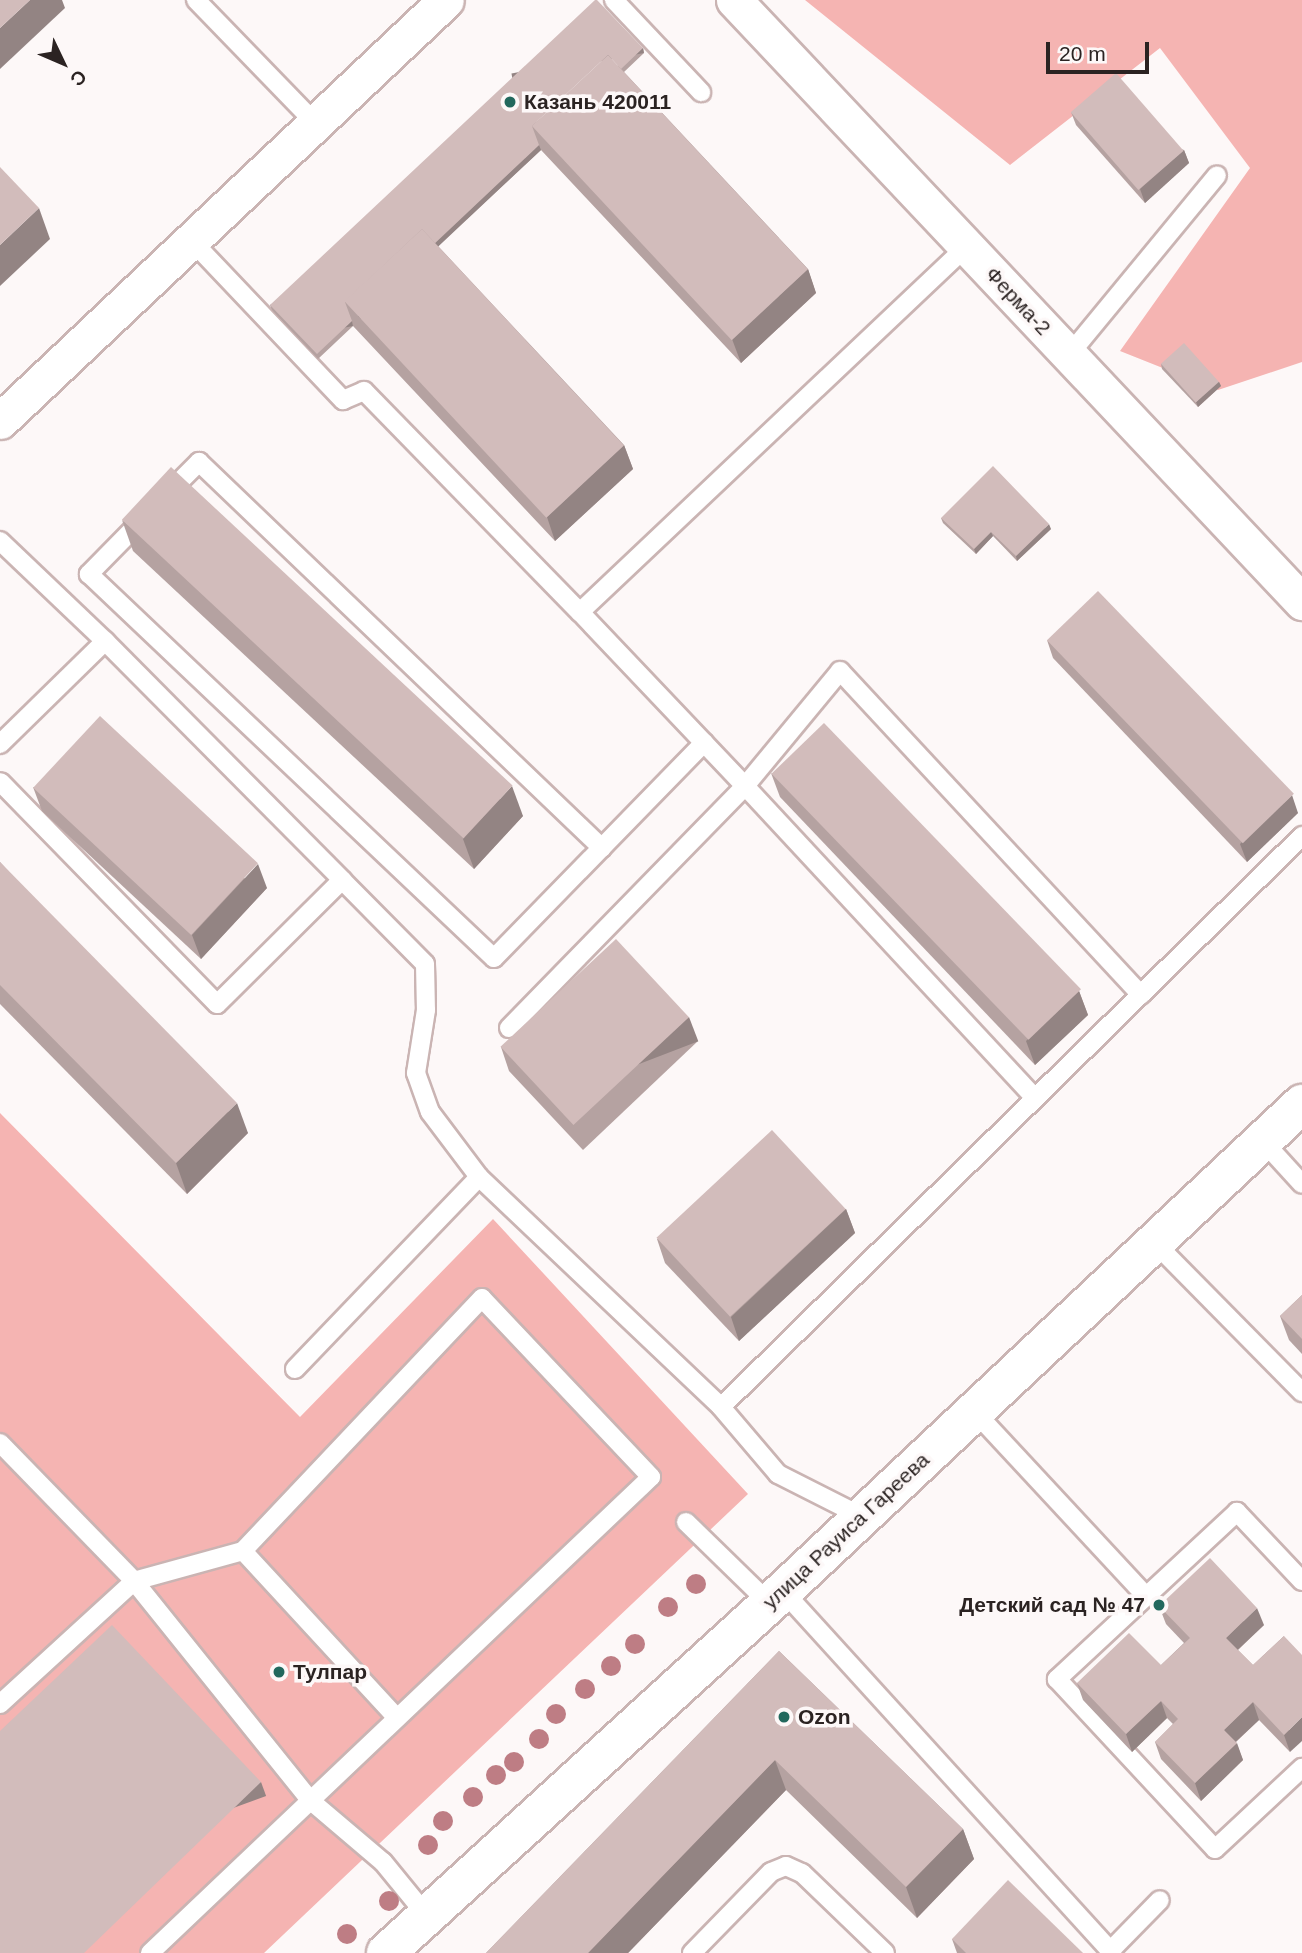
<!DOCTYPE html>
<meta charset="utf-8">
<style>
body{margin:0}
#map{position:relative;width:1302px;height:1953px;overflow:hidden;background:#fdf8f8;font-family:Arial,sans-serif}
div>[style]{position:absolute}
.green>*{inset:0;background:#f5b4b2}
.roads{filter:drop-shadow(2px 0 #cab4b3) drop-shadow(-2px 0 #cab4b3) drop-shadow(0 2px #cab4b3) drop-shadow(0 -2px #cab4b3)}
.service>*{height:18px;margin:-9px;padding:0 9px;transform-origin:9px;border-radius:9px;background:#fff}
.minor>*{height:35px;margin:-17.5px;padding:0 17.5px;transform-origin:17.5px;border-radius:17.5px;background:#fff}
.tertiary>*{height:38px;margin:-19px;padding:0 19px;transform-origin:19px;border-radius:19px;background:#fff}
.trees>*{width:20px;height:20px;margin:-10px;border-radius:50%;background:#be7d84}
.wall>*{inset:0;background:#b5a2a1}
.shaded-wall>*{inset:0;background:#938483;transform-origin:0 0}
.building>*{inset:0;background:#d2bcbb;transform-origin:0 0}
.dots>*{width:19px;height:19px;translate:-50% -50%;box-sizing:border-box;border:4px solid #fdf8f8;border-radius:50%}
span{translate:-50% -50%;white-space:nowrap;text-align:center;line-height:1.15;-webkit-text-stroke:7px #fdf8f8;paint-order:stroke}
.poi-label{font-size:21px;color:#2b2322;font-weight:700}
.left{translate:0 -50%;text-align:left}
.right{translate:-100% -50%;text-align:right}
.street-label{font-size:21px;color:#2b2322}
.north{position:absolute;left:28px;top:28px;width:70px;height:70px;-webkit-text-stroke:5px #fdf8f8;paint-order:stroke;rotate:134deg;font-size:19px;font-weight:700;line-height:28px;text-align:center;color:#2b2322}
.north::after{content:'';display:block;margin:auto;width:24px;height:32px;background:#2b2322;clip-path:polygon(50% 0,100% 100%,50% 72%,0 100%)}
.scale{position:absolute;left:1046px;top:42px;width:103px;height:32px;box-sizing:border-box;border:4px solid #2b2322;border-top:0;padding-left:9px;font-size:21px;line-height:24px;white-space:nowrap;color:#2b2322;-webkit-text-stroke:5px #fdf8f8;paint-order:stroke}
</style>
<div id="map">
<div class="green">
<i style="clip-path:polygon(805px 0,1302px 0,1302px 362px,1218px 390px,1120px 351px,1250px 168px,1160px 48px,1010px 165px)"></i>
<i style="clip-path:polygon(0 1113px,300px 1417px,493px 1219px,748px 1494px,264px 1953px,0 1953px)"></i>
</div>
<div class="roads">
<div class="service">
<i style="left:196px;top:0;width:171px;rotate:45.9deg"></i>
<i style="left:614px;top:0;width:127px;rotate:46.6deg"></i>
<i style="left:191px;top:240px;width:221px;rotate:46.5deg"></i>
<i style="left:343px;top:400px;width:23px;rotate:-23deg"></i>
<i style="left:364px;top:391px;width:309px;rotate:45.7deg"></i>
<i style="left:1068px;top:356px;width:234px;rotate:-50.5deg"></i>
<i style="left:166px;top:495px;width:47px;rotate:-45deg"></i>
<i style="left:199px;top:462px;width:558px;rotate:43.77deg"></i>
<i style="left:142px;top:520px;width:76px;rotate:134.5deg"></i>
<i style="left:89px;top:574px;width:558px;rotate:43.48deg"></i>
<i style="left:494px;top:958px;width:301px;rotate:-45.7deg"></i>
<i style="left:0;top:541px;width:145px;rotate:43.6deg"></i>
<i style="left:105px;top:641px;width:337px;rotate:45.2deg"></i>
<i style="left:342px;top:880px;width:176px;rotate:135.2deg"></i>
<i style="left:217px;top:1004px;width:310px;rotate:-134.3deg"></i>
<i style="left:0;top:744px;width:147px;rotate:-44.4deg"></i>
<i style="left:342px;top:880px;width:118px;rotate:45.3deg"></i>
<i style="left:425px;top:964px;width:46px;rotate:88.8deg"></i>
<i style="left:426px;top:1010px;width:64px;rotate:99deg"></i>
<i style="left:416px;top:1073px;width:41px;rotate:70.3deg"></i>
<i style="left:430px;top:1112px;width:81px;rotate:53deg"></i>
<i style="left:479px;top:1177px;width:334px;rotate:43.5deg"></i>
<i style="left:509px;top:1028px;width:338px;rotate:-45.7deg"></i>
<i style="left:745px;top:786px;width:240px;rotate:-133.5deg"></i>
<i style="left:580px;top:612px;width:533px;rotate:-43.4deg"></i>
<i style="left:1035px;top:1098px;width:426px;rotate:-132.9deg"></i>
<i style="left:745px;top:786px;width:149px;rotate:-50.4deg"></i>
<i style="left:840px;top:671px;width:442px;rotate:47.1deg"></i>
<i style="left:1262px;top:1140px;width:59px;rotate:47.7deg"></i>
<i style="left:1154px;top:1242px;width:211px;rotate:45.4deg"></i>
<i style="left:295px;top:1369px;width:266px;rotate:-46.2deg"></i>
<i style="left:974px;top:1411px;width:253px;rotate:47.1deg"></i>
<i style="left:0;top:1443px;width:192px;rotate:45.8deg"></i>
<i style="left:134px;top:1581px;width:282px;rotate:51.2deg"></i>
<i style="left:311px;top:1801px;width:94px;rotate:40.3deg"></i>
<i style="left:383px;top:1862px;width:70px;rotate:50.8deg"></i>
<i style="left:861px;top:1516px;width:93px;rotate:-153.2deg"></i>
<i style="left:778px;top:1474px;width:88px;rotate:-130.4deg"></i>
<i style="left:721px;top:1407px;width:815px;rotate:-44.5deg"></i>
<i style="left:686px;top:1522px;width:116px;rotate:44.3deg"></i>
<i style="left:1302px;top:1581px;width:95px;rotate:-133.3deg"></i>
<i style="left:1237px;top:1512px;width:246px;rotate:137.1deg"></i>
<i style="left:1057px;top:1679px;width:232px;rotate:47.1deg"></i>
<i style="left:1215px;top:1849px;width:119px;rotate:-43deg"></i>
<i style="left:783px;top:1591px;width:489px;rotate:47.7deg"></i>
<i style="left:0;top:1704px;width:182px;rotate:-42.5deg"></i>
<i style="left:134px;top:1581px;width:113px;rotate:-15.4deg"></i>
<i style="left:243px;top:1551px;width:227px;rotate:47.3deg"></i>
<i style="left:1110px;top:1951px;width:71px;rotate:-45.6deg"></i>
<i style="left:150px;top:1953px;width:691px;rotate:-43.53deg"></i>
<i style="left:651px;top:1477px;width:246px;rotate:-133.4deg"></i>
<i style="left:482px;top:1298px;width:348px;rotate:133.4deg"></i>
<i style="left:692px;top:1953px;width:113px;rotate:-45.7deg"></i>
<i style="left:771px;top:1872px;width:16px;rotate:-22deg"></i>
<i style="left:786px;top:1866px;width:17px;rotate:24deg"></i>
<i style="left:802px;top:1873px;width:115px;rotate:43.9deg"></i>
</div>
<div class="minor">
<i style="left:734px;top:0;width:828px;rotate:46.66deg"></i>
<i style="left:0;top:421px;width:613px;rotate:-43.35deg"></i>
</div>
<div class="tertiary">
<i style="left:386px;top:1953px;width:537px;rotate:-42.36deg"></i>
<i style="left:783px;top:1591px;width:712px;rotate:-43.18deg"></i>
</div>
</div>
<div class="trees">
<i style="left:696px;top:1584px"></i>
<i style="left:668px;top:1607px"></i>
<i style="left:635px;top:1644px"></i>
<i style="left:611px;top:1666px"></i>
<i style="left:585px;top:1689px"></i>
<i style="left:556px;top:1714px"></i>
<i style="left:539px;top:1739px"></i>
<i style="left:514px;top:1762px"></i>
<i style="left:496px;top:1775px"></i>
<i style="left:473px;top:1797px"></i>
<i style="left:443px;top:1821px"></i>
<i style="left:428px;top:1845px"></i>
<i style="left:389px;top:1901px"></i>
<i style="left:347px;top:1934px"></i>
</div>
<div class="wall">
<i style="clip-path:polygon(643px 48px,644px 53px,624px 72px,808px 269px,816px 293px,741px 363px,541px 150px,438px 246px,624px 445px,633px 469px,555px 541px,353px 326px,318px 359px,272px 310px,270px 305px)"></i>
<i style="clip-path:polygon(1071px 112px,1184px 150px,1189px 163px,1145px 203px,1076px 125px)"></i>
<i style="clip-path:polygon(1161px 364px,1219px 382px,1221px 386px,1198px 407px,1162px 369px)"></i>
<i style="clip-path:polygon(941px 518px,1051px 529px,1017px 561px,993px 536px,976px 554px,943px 523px)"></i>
<i style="clip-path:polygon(122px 520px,523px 816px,474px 869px,133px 551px)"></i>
<i style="clip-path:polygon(1047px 640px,1298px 813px,1247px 862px,1053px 658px)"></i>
<i style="clip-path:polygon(771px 773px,1079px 991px,1088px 1015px,1035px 1065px,780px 797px)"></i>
<i style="clip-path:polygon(33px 787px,267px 888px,201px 959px,42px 811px)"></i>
<i style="clip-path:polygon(0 862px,248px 1133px,187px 1194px,0 1004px)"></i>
<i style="clip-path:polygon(698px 1041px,583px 1150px,509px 1071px,501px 1047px)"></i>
<i style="clip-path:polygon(846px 1209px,855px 1233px,739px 1341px,665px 1263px,657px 1239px)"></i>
<i style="clip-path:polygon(1302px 1295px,1302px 1354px,1289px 1340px,1280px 1316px)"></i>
<i style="clip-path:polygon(1159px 1606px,1264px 1625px,1238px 1650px,1253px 1665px,1284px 1636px,1290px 1752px,1259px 1720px,1236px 1742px,1243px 1760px,1201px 1801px,1161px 1759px,1155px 1742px,1173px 1724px,1167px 1718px,1132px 1752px,1083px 1700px,1077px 1683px,1161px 1665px,1184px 1643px,1166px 1624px)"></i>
<i style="clip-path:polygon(779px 1651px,963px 1829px,974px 1859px,917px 1918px,786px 1790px,628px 1953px,486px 1953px)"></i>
<i style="clip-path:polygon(952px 1939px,1083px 1953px,957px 1953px)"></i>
</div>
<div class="shaded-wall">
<i style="clip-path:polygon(30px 0,62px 0,65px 8px,0 69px,0 28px)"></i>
<i style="left:643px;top:48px;width:5px;height:134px;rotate:79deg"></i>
<i style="clip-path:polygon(539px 145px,541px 150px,361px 319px,358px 316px)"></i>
<i style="clip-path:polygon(1184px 150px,1189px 163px,1145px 203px,1140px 189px)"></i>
<i style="clip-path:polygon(39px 208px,50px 239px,0 286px,0 245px)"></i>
<i style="clip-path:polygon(808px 269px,816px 293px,741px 363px,732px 339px)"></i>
<i style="left:352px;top:321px;width:5px;height:48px;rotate:79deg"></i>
<i style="clip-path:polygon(1219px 382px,1221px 386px,1198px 407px,1196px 402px)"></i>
<i style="clip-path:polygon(624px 445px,633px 469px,555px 541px,547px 517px)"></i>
<i style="clip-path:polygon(1049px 524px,1051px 529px,1017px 561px,1016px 556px)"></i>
<i style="clip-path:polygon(991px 532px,993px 536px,976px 554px,974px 549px)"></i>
<i style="clip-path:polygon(512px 786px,523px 816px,474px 869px,463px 839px)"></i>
<i style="clip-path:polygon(1292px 795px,1298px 813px,1247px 862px,1240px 844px)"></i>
<i style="clip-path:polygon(258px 864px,267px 888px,201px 959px,192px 935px)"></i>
<i style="clip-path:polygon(1079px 991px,1088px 1015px,1035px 1065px,1026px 1041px)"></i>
<i style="left:689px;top:1017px;width:26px;height:158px;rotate:69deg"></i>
<i style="clip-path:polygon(237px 1103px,248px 1133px,187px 1194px,176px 1163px)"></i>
<i style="clip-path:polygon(846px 1209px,855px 1233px,739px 1341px,731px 1317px)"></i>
<i style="clip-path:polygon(1257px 1608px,1264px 1625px,1232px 1655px,1226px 1638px)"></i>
<i style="clip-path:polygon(1161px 1701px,1167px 1718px,1132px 1752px,1126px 1734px)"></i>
<i style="clip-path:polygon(1253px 1702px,1259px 1720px,1230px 1747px,1224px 1730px)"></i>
<i style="clip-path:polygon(1302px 1717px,1302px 1741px,1290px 1752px,1284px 1735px)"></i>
<i style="clip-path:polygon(1237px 1743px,1243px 1760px,1201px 1801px,1195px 1783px)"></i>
<i style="clip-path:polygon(775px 1760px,786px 1790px,628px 1953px,588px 1953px)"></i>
<i style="left:261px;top:1782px;width:15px;height:246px;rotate:70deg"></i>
<i style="clip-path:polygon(963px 1829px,974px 1859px,917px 1918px,906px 1887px)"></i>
</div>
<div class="building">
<i style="clip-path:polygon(0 0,30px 0,0 28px)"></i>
<i style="clip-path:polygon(595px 0,597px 0,643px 48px,621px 69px,608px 55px,532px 126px,539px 145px,435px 243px,422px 229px,345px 302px,352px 321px,317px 354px,270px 305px)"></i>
<i style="left:608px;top:55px;width:293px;height:104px;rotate:47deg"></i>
<i style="left:1116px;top:73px;width:103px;height:60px;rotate:49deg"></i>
<i style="clip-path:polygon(0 167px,39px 208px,0 245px)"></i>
<i style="left:422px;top:229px;width:296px;height:106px;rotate:47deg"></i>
<i style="left:1184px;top:343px;width:52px;height:31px;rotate:48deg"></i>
<i style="clip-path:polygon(993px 466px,1049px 524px,1016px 556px,991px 532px,974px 549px,941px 518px)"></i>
<i style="left:171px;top:467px;width:467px;height:72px;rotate:43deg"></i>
<i style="left:1098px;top:591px;width:282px;height:71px;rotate:46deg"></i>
<i style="left:100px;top:716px;width:216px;height:98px;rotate:43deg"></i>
<i style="left:824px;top:723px;width:370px;height:73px;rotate:46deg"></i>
<i style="clip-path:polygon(0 862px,237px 1103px,176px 1163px,0 985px)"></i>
<i style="left:616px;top:939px;width:107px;height:158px;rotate:47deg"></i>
<i style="left:772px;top:1130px;width:108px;height:158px;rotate:47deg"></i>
<i style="clip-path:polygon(1302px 1295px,1302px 1339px,1280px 1316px)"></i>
<i style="clip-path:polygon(1210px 1558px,1257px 1608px,1226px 1638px,1253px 1665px,1284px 1636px,1302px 1655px,1302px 1717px,1284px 1735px,1253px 1702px,1224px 1730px,1237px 1743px,1195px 1783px,1155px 1742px,1178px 1719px,1161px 1701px,1126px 1734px,1077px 1683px,1129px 1633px,1161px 1665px,1190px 1638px,1159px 1606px)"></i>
<i style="clip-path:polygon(112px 1625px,261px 1782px,84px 1953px,0 1953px,0 1731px)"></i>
<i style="clip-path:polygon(779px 1651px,963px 1829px,906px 1887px,775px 1760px,588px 1953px,486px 1953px)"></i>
<i style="clip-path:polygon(1008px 1880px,1083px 1953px,966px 1953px,952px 1939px)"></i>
</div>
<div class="dots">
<i style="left:510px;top:102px;background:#22685d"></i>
<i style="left:1159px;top:1605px;background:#22685d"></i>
<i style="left:279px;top:1672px;background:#22685d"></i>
<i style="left:784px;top:1717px;background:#22685d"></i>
</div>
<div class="poi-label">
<span class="left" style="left:524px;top:102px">Казань 420011</span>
<span class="right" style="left:1145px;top:1605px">Детский сад № 47</span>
<span class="left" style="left:293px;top:1672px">Тулпар</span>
<span class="left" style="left:798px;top:1717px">Ozon</span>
</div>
<div class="street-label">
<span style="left:1018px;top:301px;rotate:47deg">Ферма-2</span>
<span style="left:846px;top:1531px;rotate:-43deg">улица Рауиса Гареева</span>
</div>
<div class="north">С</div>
<div class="scale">20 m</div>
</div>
